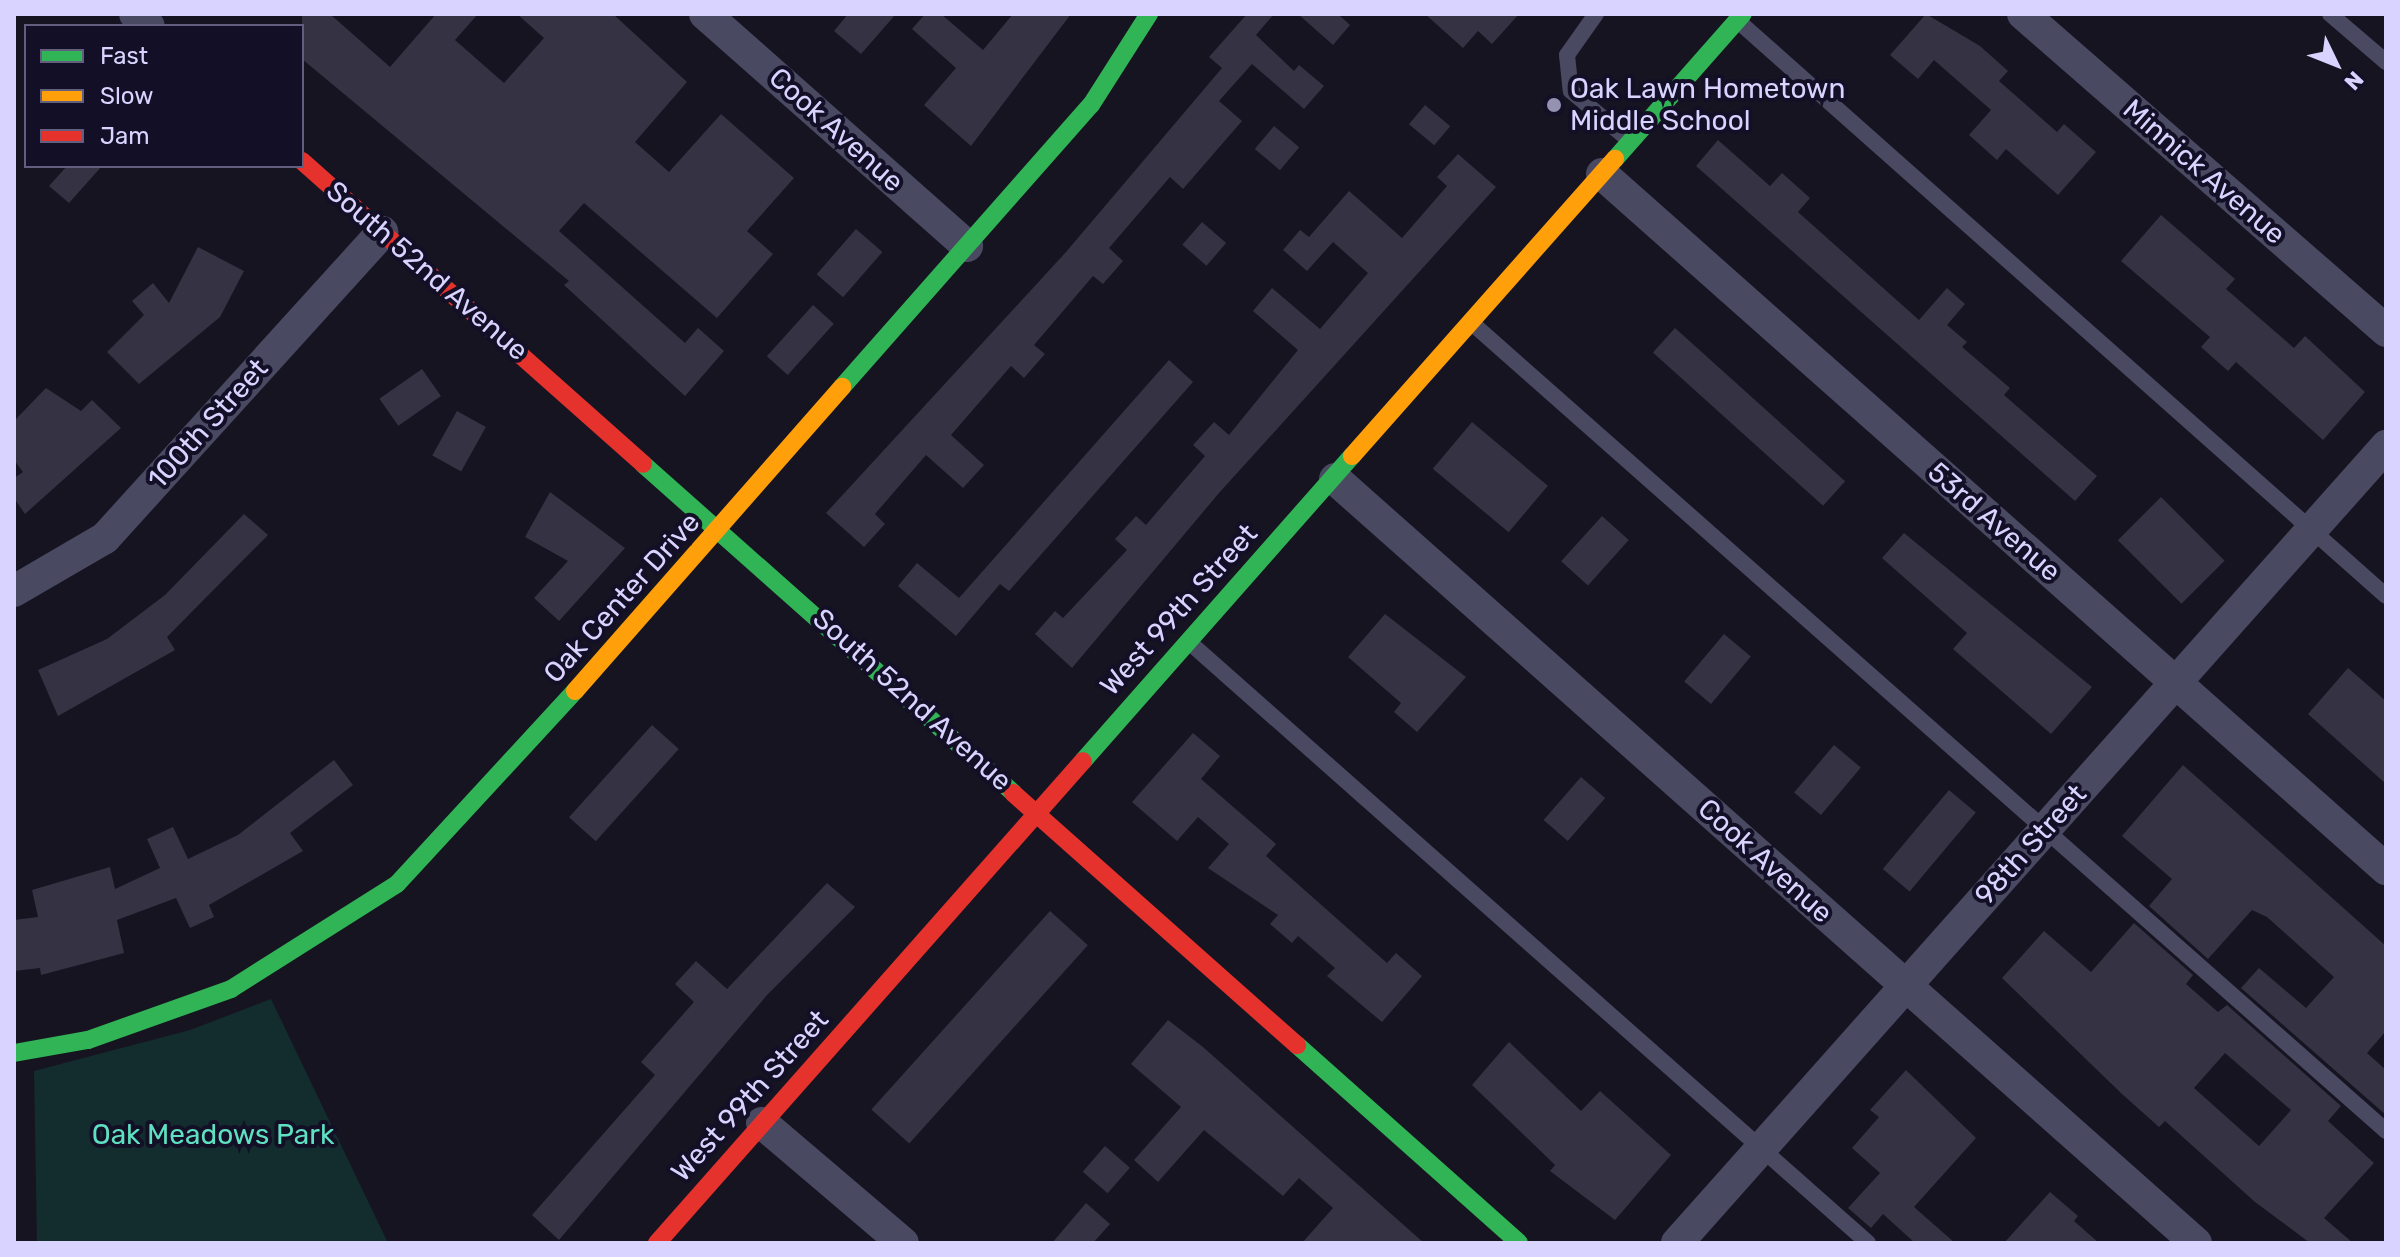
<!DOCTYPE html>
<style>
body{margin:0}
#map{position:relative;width:2400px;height:1257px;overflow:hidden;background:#161421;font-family:Rubik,sans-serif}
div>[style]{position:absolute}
.green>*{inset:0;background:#132c2d}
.building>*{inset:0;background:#343243;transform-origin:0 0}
.lane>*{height:16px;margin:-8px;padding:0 8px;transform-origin:8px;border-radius:8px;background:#4a4962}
.street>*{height:32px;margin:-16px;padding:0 16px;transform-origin:16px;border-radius:16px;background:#4a4962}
.fast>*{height:18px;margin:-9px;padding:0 9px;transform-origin:9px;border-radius:9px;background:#30b455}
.slow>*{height:18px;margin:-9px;padding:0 9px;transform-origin:9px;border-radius:9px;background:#ff9f0a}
.jam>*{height:18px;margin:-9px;padding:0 9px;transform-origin:9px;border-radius:9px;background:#e5322d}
.dots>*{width:22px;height:22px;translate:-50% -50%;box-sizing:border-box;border:4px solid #130f26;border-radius:50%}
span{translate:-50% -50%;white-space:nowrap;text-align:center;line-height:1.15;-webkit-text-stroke:8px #130f26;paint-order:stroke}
.poi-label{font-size:28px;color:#d9d4ff}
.left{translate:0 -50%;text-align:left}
.street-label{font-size:28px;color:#d9d4ff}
.park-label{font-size:28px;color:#5fe0c0}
.frame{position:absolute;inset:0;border:16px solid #d9d4ff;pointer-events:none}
.legend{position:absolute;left:24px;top:24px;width:280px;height:144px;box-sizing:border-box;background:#130f26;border:2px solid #625e7d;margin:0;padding:10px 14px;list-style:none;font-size:24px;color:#d9d4ff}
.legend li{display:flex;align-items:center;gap:16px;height:40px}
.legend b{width:40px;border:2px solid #625e7d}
.north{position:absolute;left:2296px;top:24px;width:80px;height:80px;-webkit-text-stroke:6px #130f26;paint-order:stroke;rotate:133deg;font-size:22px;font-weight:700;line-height:32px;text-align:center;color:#d9d4ff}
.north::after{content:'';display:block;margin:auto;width:28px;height:36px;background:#d9d4ff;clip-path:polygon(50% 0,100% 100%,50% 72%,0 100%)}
</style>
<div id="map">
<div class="green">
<i style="clip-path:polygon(271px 999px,388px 1243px,37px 1243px,34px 1071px,190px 1030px)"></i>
</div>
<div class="building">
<i style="clip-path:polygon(302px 14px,330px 14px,390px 67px,436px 14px,478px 14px,455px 40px,504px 83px,544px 38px,517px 14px,613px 14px,687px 82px,635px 142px,669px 172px,721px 114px,794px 178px,747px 231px,773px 254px,717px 318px,584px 203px,559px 231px,685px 343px,698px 328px,724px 351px,685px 396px,564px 285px,569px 281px,302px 59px)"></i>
<i style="clip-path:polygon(848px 14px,896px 14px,861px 54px,834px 31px)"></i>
<i style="clip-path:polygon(925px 14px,941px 14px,983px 50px,1013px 14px,1071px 14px,971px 146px,924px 105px,956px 68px,912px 29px)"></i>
<i style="clip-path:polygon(1247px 14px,1274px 14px,1256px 35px,1294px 71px,1299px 65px,1324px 86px,1304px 109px,1252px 64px,1219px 101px,1242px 121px,1183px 189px,1170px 177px,1109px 248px,1123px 261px,1103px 284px,1093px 276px,1034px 345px,1045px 354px,1024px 378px,1011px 366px,951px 435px,984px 465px,963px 488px,926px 455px,875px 514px,885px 524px,864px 547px,826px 513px,1066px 252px,1222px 68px,1209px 57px)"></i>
<i style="clip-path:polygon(1298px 14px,1338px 14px,1350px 25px,1333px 45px)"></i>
<i style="clip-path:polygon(1425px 14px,1519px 14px,1492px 44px,1478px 31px,1463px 48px)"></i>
<i style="clip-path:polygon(1926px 14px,1980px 46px,2008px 71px,1999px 81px,2057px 132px,2064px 124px,2096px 152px,2058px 195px,2006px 149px,1997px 160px,1969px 135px,1991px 110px,1934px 60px,1918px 79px,1890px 55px)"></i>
<i style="left:1425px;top:105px;width:33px;height:25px;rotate:40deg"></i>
<i style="left:1274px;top:126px;width:33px;height:30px;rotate:40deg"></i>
<i style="clip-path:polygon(1718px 140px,1770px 186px,1782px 173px,1810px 198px,1798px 212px,1919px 320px,1947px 288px,1965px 304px,1947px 325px,1967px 342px,1962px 347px,2010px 388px,2004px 395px,2097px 476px,2075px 501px,1696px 166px)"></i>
<i style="clip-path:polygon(1458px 154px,1496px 187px,1219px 493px,1072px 668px,1035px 634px,1055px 611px,1063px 618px,1127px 550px,1115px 539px,1136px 516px,1146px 525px,1205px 456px,1193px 445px,1214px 422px,1229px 435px,1298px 350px,1253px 311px,1272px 288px,1320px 329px,1368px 273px,1333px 242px,1307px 271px,1283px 250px,1300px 230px,1309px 237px,1349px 191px,1402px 238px,1447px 186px,1437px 177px)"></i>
<i style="clip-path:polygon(67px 166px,102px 166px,69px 203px,49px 186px)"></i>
<i style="clip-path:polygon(2161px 215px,2235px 279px,2226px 289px,2294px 348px,2305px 336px,2365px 392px,2323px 440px,2236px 362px,2228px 371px,2201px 347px,2210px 337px,2121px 261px)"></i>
<i style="left:1202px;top:222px;width:32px;height:30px;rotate:41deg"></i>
<i style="left:856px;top:229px;width:35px;height:60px;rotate:41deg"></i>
<i style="clip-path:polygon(198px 247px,244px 271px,220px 317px,139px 384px,107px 352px,144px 315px,132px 301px,153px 283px,169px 303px)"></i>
<i style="left:813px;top:305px;width:28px;height:69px;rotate:42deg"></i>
<i style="left:1675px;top:328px;width:229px;height:33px;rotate:42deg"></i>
<i style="clip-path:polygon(1169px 360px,1193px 382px,1009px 591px,1000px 584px,956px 636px,898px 586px,917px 563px,959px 598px)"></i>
<i style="left:422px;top:369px;width:33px;height:52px;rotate:55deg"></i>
<i style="clip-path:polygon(46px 388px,81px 411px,92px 400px,121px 428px,25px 514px,14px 498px,14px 478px,23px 472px,14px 460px,14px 421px)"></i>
<i style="left:457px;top:411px;width:33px;height:51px;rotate:29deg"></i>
<i style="left:1472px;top:422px;width:99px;height:61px;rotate:40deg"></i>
<i style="clip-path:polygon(550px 492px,625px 548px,559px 621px,534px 598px,568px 561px,525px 537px)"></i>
<i style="left:2161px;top:497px;width:90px;height:61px;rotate:45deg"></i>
<i style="clip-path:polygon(244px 514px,268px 535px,167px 637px,175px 650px,58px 716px,38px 670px,107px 639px,165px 595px)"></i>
<i style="left:1602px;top:516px;width:36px;height:61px;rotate:42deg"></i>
<i style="clip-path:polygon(1904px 533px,2092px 687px,2051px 734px,1953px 649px,1967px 633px,1882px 558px)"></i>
<i style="clip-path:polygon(1385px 614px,1466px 677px,1417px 732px,1394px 712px,1401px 703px,1348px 657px)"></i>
<i style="left:1724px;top:634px;width:35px;height:62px;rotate:40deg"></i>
<i style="clip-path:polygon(2348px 668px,2386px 701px,2386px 784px,2308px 714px)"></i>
<i style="left:652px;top:725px;width:36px;height:124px;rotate:42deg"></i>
<i style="clip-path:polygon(1193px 733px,1220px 756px,1201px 779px,1276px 844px,1266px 856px,1387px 963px,1396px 953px,1422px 976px,1382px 1022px,1327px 976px,1335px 968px,1298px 936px,1292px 943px,1270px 924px,1278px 915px,1208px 868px,1229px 844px,1198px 817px,1177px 841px,1132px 802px)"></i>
<i style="left:1834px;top:745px;width:35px;height:62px;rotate:40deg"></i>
<i style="clip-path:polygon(334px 760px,353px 785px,290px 833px,303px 851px,209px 905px,214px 917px,190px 928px,176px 898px,117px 920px,124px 953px,41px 975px,40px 968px,14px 971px,14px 920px,38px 917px,32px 890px,110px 867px,115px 889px,160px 868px,147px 839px,173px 827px,188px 859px,238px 835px)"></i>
<i style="clip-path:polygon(2183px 765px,2386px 946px,2386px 1031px,2367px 1053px,2386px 1070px,2386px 1115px,2241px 988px,2259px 968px,2306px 1008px,2334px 977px,2267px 917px,2252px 910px,2208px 959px,2149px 906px,2172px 879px,2122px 836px)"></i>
<i style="left:1581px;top:777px;width:32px;height:57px;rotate:41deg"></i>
<i style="left:1949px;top:790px;width:35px;height:103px;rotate:40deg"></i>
<i style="clip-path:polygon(827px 883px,855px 907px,768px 994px,559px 1240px,532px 1215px,655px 1075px,641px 1062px,694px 1002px,675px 984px,696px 961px,727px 989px)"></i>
<i style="left:1050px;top:911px;width:51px;height:267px;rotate:42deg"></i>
<i style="clip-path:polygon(evenodd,2134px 923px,2193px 975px,2186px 984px,2218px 1012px,2227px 1005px,2341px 1106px,2328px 1121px,2374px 1163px,2324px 1218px,2353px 1243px,2310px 1243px,2255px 1202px,2165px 1121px,2159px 1127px,2122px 1094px,2002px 978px,2044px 931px,2091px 972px,2134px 923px,2225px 1053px,2291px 1110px,2259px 1146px,2194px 1088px,2225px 1053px)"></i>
<i style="clip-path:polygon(1168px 1020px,1203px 1047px,1424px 1243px,1302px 1243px,1333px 1208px,1299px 1178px,1283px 1196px,1204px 1130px,1158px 1182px,1134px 1160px,1181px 1107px,1131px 1064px)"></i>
<i style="clip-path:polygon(1509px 1042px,1581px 1111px,1600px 1091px,1671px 1155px,1615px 1220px,1550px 1171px,1555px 1165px,1472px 1085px)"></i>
<i style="clip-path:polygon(1906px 1070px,1976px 1138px,1914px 1207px,1955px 1243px,1915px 1243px,1883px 1214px,1871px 1228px,1848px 1208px,1880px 1173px,1852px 1148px,1879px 1117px,1870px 1110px)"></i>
<i style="left:1105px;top:1146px;width:33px;height:34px;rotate:41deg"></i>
<i style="clip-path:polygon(2050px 1192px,2078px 1216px,2074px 1221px,2099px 1243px,2004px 1243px)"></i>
<i style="clip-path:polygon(1086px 1203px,1110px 1224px,1093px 1243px,1052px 1243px)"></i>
</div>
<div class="lane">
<i style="left:1596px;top:14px;width:50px;rotate:125.3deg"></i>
<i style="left:1567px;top:55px;width:36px;rotate:84deg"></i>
<i style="left:1571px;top:91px;width:76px;rotate:40.2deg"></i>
<i style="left:2330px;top:14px;width:74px;rotate:40.6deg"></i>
<i style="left:1738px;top:21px;width:866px;rotate:41.58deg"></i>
<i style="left:1473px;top:324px;width:1219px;rotate:41.47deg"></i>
<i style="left:1189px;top:642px;width:907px;rotate:41.51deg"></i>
</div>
<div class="street">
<i style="left:135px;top:14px;width:18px;rotate:41deg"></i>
<i style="left:705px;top:14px;width:350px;rotate:41.5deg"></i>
<i style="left:2023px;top:14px;width:482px;rotate:41.1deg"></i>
<i style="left:1602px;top:174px;width:1048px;rotate:41.56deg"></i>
<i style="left:1335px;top:479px;width:1151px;rotate:41.58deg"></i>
<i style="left:14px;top:591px;width:105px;rotate:-30.2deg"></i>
<i style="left:105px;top:538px;width:413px;rotate:-47.8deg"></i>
<i style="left:762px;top:1123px;width:185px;rotate:40.4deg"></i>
<i style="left:1677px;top:1243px;width:1067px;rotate:-48.34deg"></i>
</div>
<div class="fast">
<i style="left:1615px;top:159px;width:193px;rotate:-48.6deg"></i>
<i style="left:842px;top:387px;width:376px;rotate:-48.6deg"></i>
<i style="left:1091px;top:105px;width:108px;rotate:-57.5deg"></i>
<i style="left:643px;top:464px;width:495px;rotate:41.6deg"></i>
<i style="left:1083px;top:761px;width:407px;rotate:-48.6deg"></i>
<i style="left:1297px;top:1045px;width:297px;rotate:41.7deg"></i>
<i style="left:14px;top:1053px;width:75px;rotate:-10deg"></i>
<i style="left:88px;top:1040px;width:152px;rotate:-19.6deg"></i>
<i style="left:231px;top:989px;width:196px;rotate:-32.3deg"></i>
<i style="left:397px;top:884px;width:263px;rotate:-47.3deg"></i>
</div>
<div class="slow">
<i style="left:1352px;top:456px;width:397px;rotate:-48.5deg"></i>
<i style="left:575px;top:691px;width:405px;rotate:-48.7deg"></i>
</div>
<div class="jam">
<i style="left:302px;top:161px;width:456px;rotate:41.6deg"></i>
<i style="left:1013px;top:793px;width:380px;rotate:41.6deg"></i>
<i style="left:657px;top:1243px;width:643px;rotate:-48.53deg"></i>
</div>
<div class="dots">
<i style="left:1554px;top:105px;background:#9591b1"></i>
</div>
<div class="poi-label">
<span class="left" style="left:1570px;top:105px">Oak Lawn Hometown<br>Middle School</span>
</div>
<div class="street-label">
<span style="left:836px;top:130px;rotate:42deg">Cook Avenue</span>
<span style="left:2204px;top:172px;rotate:41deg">Minnick Avenue</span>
<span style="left:427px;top:271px;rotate:41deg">South 52nd Avenue</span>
<span style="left:208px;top:424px;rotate:-48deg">100th Street</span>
<span style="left:1994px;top:522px;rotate:41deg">53rd Avenue</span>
<span style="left:622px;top:598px;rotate:-48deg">Oak Center Drive</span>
<span style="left:1179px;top:610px;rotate:-48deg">West 99th Street</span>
<span style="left:912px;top:700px;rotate:42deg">South 52nd Avenue</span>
<span style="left:2031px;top:845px;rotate:-48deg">98th Street</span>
<span style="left:1765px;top:861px;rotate:42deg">Cook Avenue</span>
<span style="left:750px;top:1096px;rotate:-48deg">West 99th Street</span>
</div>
<div class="park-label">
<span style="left:213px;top:1135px">Oak Meadows Park</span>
</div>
<div class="frame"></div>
<ul class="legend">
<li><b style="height:10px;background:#30b455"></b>Fast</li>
<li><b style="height:10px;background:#ff9f0a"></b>Slow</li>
<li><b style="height:10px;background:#e5322d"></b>Jam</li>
</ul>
<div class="north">N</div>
</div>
